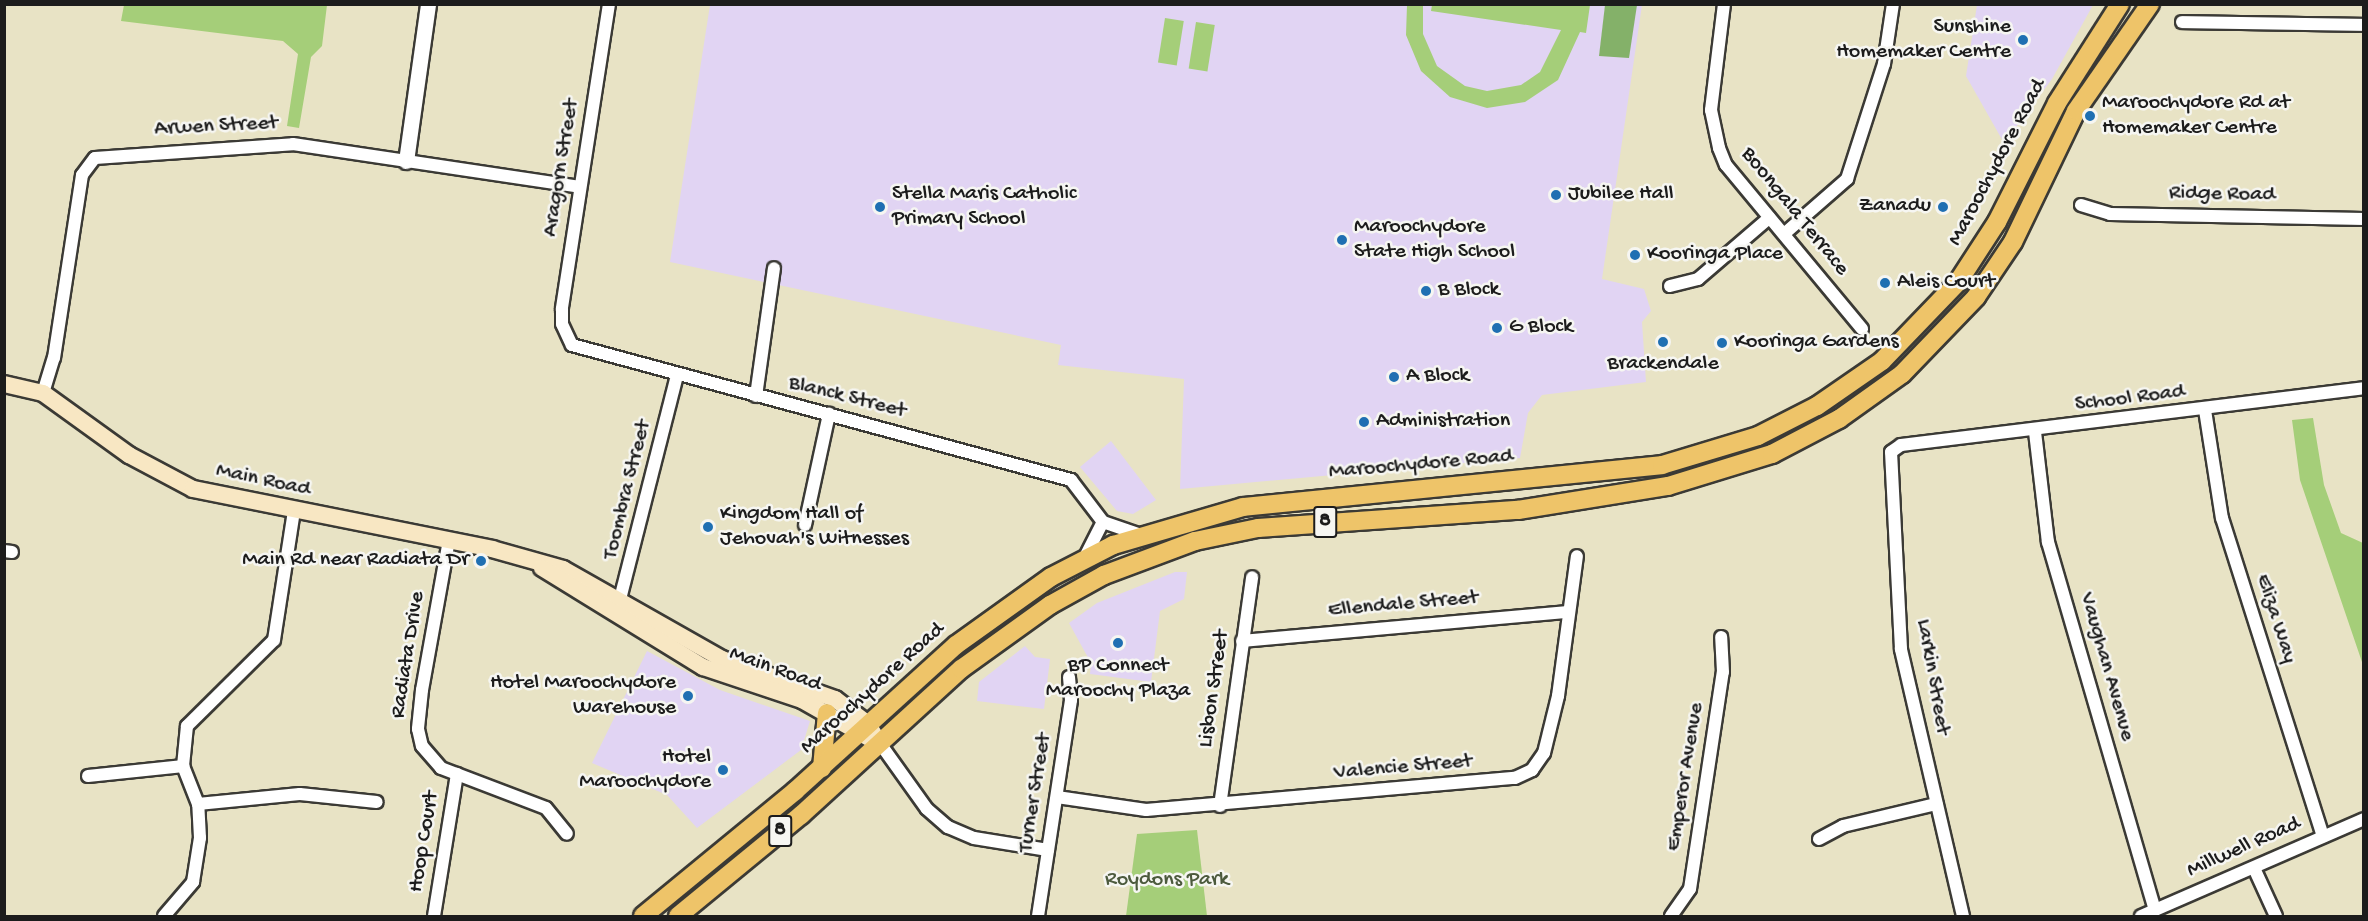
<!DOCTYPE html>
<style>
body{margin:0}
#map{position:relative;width:2368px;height:921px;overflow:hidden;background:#e8e3c5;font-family:"Gochi Hand",sans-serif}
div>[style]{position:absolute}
.built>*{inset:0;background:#e1d4f3}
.green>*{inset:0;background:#a5ce79;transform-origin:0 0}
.forest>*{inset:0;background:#84b169}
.roads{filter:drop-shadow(2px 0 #3b3a35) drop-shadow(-2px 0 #3b3a35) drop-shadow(0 2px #3b3a35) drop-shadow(0 -2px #3b3a35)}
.minor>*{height:12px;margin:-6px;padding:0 6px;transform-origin:6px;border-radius:6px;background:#fff}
.tertiary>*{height:15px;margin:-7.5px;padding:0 7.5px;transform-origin:7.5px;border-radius:7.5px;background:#fff}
.secondary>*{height:16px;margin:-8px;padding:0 8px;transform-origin:8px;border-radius:8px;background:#f8e7c3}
.primary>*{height:18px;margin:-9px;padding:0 9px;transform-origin:9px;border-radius:9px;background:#eec469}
.dots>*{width:16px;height:16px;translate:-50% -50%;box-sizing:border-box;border:3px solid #f6f6f2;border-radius:50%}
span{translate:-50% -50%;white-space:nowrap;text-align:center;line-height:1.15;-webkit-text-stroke:5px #f6f6f2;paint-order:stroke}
.shield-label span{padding:2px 4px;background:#f6f6f2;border:2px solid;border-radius:4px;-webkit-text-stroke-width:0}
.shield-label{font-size:21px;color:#1c1c1c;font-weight:700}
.poi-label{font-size:22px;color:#1c1c1c}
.right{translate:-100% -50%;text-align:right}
.left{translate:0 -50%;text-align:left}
.street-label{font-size:22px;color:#1c1c1c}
.park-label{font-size:22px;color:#4c5a3d}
.frame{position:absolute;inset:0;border:6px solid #1c1c1c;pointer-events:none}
</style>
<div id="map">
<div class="built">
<i style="clip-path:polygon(710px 5px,1642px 5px,1602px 279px,1644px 289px,1651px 311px,1642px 322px,1646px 382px,1542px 395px,1528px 413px,1520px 458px,1180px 489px,1184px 379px,1058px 365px,1061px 345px,670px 262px)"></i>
<i style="clip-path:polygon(1977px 5px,2093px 5px,2052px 79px,2004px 143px,1966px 76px)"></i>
<i style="clip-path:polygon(1111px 441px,1156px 500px,1133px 514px,1117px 511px,1080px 467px)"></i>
<i style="clip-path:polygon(1175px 572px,1187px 572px,1184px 599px,1160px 611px,1151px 682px,1090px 674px,1091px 663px,1069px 623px,1097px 603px)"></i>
<i style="clip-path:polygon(1025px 646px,1035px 657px,1050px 659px,1044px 709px,977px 701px,979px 682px)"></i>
<i style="clip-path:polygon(647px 651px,720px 690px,810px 721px,801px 750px,697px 828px,667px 795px,592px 763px)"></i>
</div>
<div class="green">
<i style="clip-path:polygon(124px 5px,327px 5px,322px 46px,311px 57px,299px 128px,287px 126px,298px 54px,283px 41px,121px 21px)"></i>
<i style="clip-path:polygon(1407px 5px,1423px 5px,1423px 34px,1437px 66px,1465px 86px,1487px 91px,1521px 85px,1540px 72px,1561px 30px,1431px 11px,1432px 5px,1590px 5px,1586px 33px,1580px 32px,1558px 80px,1525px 102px,1487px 108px,1450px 97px,1421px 71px,1406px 35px)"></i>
<i style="left:1165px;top:18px;width:19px;height:45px;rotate:9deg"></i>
<i style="left:1196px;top:22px;width:19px;height:47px;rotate:9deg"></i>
<i style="clip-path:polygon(2313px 418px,2324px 485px,2341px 533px,2363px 543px,2363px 665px,2300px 480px,2292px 420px)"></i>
<i style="clip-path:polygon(1197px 830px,1207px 916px,1126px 916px,1137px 834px)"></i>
</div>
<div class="forest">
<i style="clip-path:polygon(1605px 5px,1637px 5px,1629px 58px,1599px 56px)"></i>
</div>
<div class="roads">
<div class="minor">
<i style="left:609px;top:4px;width:309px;rotate:98.8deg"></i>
<i style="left:562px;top:309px;width:15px;rotate:90deg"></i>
<i style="left:562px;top:324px;width:23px;rotate:65deg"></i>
<i style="left:572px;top:345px;width:517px;rotate:15.14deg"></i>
<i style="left:1071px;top:480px;width:53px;rotate:52.7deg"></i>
<i style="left:1103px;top:522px;width:40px;rotate:18.9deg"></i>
<i style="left:1724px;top:4px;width:107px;rotate:97deg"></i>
<i style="left:1711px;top:110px;width:39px;rotate:78deg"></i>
<i style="left:1719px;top:148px;width:18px;rotate:68deg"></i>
<i style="left:1726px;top:165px;width:213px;rotate:50.3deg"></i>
<i style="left:2182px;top:22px;width:182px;rotate:0.9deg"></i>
<i style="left:2081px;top:205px;width:30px;rotate:17deg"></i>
<i style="left:2110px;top:214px;width:254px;rotate:1.1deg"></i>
<i style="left:1784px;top:234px;width:84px;rotate:-41.1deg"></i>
<i style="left:1847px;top:179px;width:121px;rotate:-72.2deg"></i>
<i style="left:1884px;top:64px;width:61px;rotate:-81.5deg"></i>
<i style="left:1670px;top:286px;width:29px;rotate:-14deg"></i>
<i style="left:1698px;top:279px;width:94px;rotate:-40.7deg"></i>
<i style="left:43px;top:393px;width:37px;rotate:-73deg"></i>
<i style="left:54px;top:358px;width:185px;rotate:-81.3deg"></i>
<i style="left:82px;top:175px;width:21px;rotate:-53deg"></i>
<i style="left:95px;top:158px;width:198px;rotate:-4deg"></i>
<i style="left:293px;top:144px;width:290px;rotate:8.5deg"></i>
<i style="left:756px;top:396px;width:129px;rotate:-82deg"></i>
<i style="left:2205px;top:410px;width:109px;rotate:81.1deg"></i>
<i style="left:2222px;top:518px;width:334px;rotate:72.4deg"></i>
<i style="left:2035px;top:432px;width:111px;rotate:83.3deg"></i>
<i style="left:2048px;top:542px;width:383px;rotate:73.8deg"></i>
<i style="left:805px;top:525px;width:114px;rotate:-77.8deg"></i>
<i style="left:449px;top:540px;width:152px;rotate:100.2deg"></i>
<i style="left:422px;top:690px;width:39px;rotate:96deg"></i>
<i style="left:418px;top:729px;width:17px;rotate:77deg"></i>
<i style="left:422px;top:746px;width:29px;rotate:49deg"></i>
<i style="left:441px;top:768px;width:112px;rotate:20.9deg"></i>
<i style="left:546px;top:808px;width:33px;rotate:51deg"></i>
<i style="left:4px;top:551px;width:8px;rotate:7deg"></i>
<i style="left:1086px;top:555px;width:37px;rotate:-63deg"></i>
<i style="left:618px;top:607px;width:238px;rotate:-75.7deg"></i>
<i style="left:1242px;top:641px;width:327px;rotate:-5.1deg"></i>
<i style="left:879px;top:742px;width:82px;rotate:54.4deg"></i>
<i style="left:927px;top:809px;width:28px;rotate:41deg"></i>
<i style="left:948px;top:827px;width:28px;rotate:23deg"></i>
<i style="left:974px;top:838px;width:75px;rotate:9.2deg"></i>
<i style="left:88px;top:776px;width:96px;rotate:-6deg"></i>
<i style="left:1057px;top:797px;width:90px;rotate:8.3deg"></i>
<i style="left:1146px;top:810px;width:370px;rotate:-5deg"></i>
<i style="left:1515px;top:778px;width:19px;rotate:-25deg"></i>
<i style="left:1532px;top:770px;width:21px;rotate:-55deg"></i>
<i style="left:1544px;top:753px;width:59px;rotate:-76.2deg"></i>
<i style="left:1558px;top:696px;width:141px;rotate:-82.3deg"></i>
<i style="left:198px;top:804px;width:102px;rotate:-5.6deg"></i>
<i style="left:300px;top:794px;width:77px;rotate:5.9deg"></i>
<i style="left:1220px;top:806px;width:231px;rotate:-82deg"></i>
<i style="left:1819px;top:839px;width:27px;rotate:-28deg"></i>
<i style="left:1843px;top:826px;width:96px;rotate:-13.3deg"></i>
<i style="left:2254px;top:868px;width:53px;rotate:65.4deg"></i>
<i style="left:164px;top:916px;width:45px;rotate:-49.5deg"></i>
<i style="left:193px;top:882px;width:45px;rotate:-81deg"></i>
<i style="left:200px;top:838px;width:34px;rotate:-93deg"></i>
<i style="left:198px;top:804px;width:41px;rotate:-111.5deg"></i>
<i style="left:183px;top:766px;width:40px;rotate:-84.3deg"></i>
<i style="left:187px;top:726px;width:122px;rotate:-44.7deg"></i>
<i style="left:274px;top:640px;width:131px;rotate:-81.2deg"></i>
<i style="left:434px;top:916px;width:144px;rotate:-80.8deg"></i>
<i style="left:1038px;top:916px;width:219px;rotate:-81.3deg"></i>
<i style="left:1071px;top:700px;width:23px;rotate:-95deg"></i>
<i style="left:1671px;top:916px;width:33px;rotate:-55deg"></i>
<i style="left:1690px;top:889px;width:219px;rotate:-81.4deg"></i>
<i style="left:1723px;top:672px;width:35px;rotate:-93deg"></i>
<i style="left:1963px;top:916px;width:274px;rotate:-103.1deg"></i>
<i style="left:1901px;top:649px;width:197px;rotate:-92.9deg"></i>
<i style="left:1891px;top:452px;width:12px;rotate:-35deg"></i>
<i style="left:1901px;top:445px;width:466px;rotate:-7deg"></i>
<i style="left:2141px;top:916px;width:243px;rotate:-23.5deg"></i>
</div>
<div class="tertiary">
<i style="left:406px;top:161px;width:159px;rotate:-82deg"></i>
</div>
<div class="secondary">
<i style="left:4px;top:384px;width:40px;rotate:13deg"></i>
<i style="left:43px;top:393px;width:106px;rotate:35.8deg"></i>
<i style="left:129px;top:455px;width:72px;rotate:28deg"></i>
<i style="left:193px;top:489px;width:305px;rotate:11.3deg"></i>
<i style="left:492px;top:549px;width:74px;rotate:15.7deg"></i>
<i style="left:563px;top:569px;width:183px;rotate:29.5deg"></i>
<i style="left:722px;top:659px;width:120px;rotate:19.5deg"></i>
<i style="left:835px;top:699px;width:40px;rotate:37deg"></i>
<i style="left:867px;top:723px;width:22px;rotate:58deg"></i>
<i style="left:542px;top:568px;width:189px;rotate:31.6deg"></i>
<i style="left:703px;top:667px;width:104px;rotate:18.4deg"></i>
<i style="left:802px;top:700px;width:77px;rotate:29.6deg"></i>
</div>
<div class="primary">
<i style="left:822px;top:768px;width:55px;rotate:-84.8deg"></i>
<i style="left:643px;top:916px;width:197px;rotate:-39.4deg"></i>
<i style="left:795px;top:791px;width:217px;rotate:-42.2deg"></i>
<i style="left:956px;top:645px;width:117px;rotate:-35.6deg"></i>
<i style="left:1051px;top:577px;width:70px;rotate:-27.3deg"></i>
<i style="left:1113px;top:545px;width:135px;rotate:-16.3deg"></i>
<i style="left:1243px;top:507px;width:421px;rotate:-5.7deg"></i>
<i style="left:1662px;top:465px;width:100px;rotate:-16.8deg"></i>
<i style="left:1758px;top:436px;width:66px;rotate:-27deg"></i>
<i style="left:1817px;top:406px;width:79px;rotate:-34.7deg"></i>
<i style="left:1882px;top:361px;width:110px;rotate:-46.1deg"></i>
<i style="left:1958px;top:282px;width:72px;rotate:-57deg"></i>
<i style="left:1997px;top:222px;width:133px;rotate:-63.2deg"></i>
<i style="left:2057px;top:103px;width:117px;rotate:-57.5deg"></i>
<i style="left:678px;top:916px;width:159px;rotate:-39.4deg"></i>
<i style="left:801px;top:815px;width:217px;rotate:-42.4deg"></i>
<i style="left:961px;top:669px;width:110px;rotate:-35.7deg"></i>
<i style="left:1050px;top:605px;width:62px;rotate:-29.1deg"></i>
<i style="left:1104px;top:575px;width:97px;rotate:-20.5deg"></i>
<i style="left:1195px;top:541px;width:64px;rotate:-11.7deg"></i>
<i style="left:1258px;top:528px;width:261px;rotate:-4deg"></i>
<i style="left:1518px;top:510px;width:152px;rotate:-9.1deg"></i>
<i style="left:1668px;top:486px;width:109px;rotate:-17.1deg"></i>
<i style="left:1772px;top:454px;width:76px;rotate:-27.6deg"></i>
<i style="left:1839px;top:419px;width:77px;rotate:-35.5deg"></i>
<i style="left:1902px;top:374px;width:107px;rotate:-46.1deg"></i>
<i style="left:1976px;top:297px;width:66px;rotate:-56.1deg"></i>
<i style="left:2013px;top:242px;width:145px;rotate:-64.3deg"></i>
<i style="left:2076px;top:111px;width:130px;rotate:-55.3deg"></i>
</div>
</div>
<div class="dots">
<i style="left:2023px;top:40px;background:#1f6fb2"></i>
<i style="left:2090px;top:116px;background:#1f6fb2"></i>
<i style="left:1556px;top:195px;background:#1f6fb2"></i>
<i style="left:880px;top:207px;background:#1f6fb2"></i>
<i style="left:1943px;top:207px;background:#1f6fb2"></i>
<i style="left:1342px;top:240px;background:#1f6fb2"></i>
<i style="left:1635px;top:255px;background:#1f6fb2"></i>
<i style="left:1885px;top:283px;background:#1f6fb2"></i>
<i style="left:1426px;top:291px;background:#1f6fb2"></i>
<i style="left:1497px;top:328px;background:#1f6fb2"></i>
<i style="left:1663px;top:342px;background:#1f6fb2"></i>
<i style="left:1722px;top:343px;background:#1f6fb2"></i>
<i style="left:1394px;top:377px;background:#1f6fb2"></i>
<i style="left:1364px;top:422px;background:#1f6fb2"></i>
<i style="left:708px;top:527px;background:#1f6fb2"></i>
<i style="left:481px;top:561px;background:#1f6fb2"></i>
<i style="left:1118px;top:643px;background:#1f6fb2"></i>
<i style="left:688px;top:696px;background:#1f6fb2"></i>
<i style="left:723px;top:770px;background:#1f6fb2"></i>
</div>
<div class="shield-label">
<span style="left:1325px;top:522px">8</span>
<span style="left:780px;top:831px">8</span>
</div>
<div class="poi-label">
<span class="right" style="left:2011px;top:40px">Sunshine<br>Homemaker Centre</span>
<span class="left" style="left:2102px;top:116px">Maroochydore Rd at<br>Homemaker Centre</span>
<span class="left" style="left:892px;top:207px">Stella Maris Catholic<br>Primary School</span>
<span class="left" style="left:1568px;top:195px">Jubilee Hall</span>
<span class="right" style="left:1931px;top:207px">Zanadu</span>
<span class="left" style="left:1354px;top:240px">Maroochydore<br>State High School</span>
<span class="left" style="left:1647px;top:255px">Kooringa Place</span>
<span class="left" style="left:1897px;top:283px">Aleis Court</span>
<span class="left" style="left:1438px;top:291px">B Block</span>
<span class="left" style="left:1509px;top:328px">G Block</span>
<span class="left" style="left:1734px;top:343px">Kooringa Gardens</span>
<span style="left:1663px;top:365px">Brackendale</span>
<span class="left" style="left:1406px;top:377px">A Block</span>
<span class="left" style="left:1376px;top:422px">Administration</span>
<span class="left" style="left:720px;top:527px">Kingdom Hall of<br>Jehovah's Witnesses</span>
<span class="right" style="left:469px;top:561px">Main Rd near Radiata Dr</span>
<span style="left:1118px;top:679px">BP Connect<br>Maroochy Plaza</span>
<span class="right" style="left:676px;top:696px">Hotel Maroochydore<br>Warehouse</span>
<span class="right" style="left:711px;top:770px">Hotel<br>Maroochydore</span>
</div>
<div class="street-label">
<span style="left:216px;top:127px;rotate:-3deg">Arwen Street</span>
<span style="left:1998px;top:163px;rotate:-62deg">Maroochydore Road</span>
<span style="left:562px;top:168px;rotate:-81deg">Aragorn Street</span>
<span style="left:2222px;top:195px;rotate:1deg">Ridge Road</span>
<span style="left:1794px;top:212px;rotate:51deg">Boongala Terrace</span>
<span style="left:847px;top:398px;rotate:14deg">Blanck Street</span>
<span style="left:2130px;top:399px;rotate:-7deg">School Road</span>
<span style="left:1421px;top:465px;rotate:-5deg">Maroochydore Road</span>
<span style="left:263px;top:481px;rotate:12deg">Main Road</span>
<span style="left:628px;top:490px;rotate:-76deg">Toombra Street</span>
<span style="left:1403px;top:605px;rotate:-5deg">Ellendale Street</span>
<span style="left:2275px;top:619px;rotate:72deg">Eliza Way</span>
<span style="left:409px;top:655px;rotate:-81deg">Radiata Drive</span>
<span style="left:2106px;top:667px;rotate:74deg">Vaughan Avenue</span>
<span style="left:775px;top:670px;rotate:20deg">Main Road</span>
<span style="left:1932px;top:677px;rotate:80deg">Larkin Street</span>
<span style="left:873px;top:689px;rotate:-42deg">Maroochydore Road</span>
<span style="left:1215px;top:689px;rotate:-82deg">Lisbon Street</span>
<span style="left:1403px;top:768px;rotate:-5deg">Valencie Street</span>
<span style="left:1686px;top:777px;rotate:-81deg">Emperor Avenue</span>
<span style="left:1036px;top:793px;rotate:-81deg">Turner Street</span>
<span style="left:425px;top:842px;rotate:-81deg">Hoop Court</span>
<span style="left:2244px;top:848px;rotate:-24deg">Millwell Road</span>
</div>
<div class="park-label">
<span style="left:1167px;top:881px">Roydons Park</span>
</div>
<div class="frame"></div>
</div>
